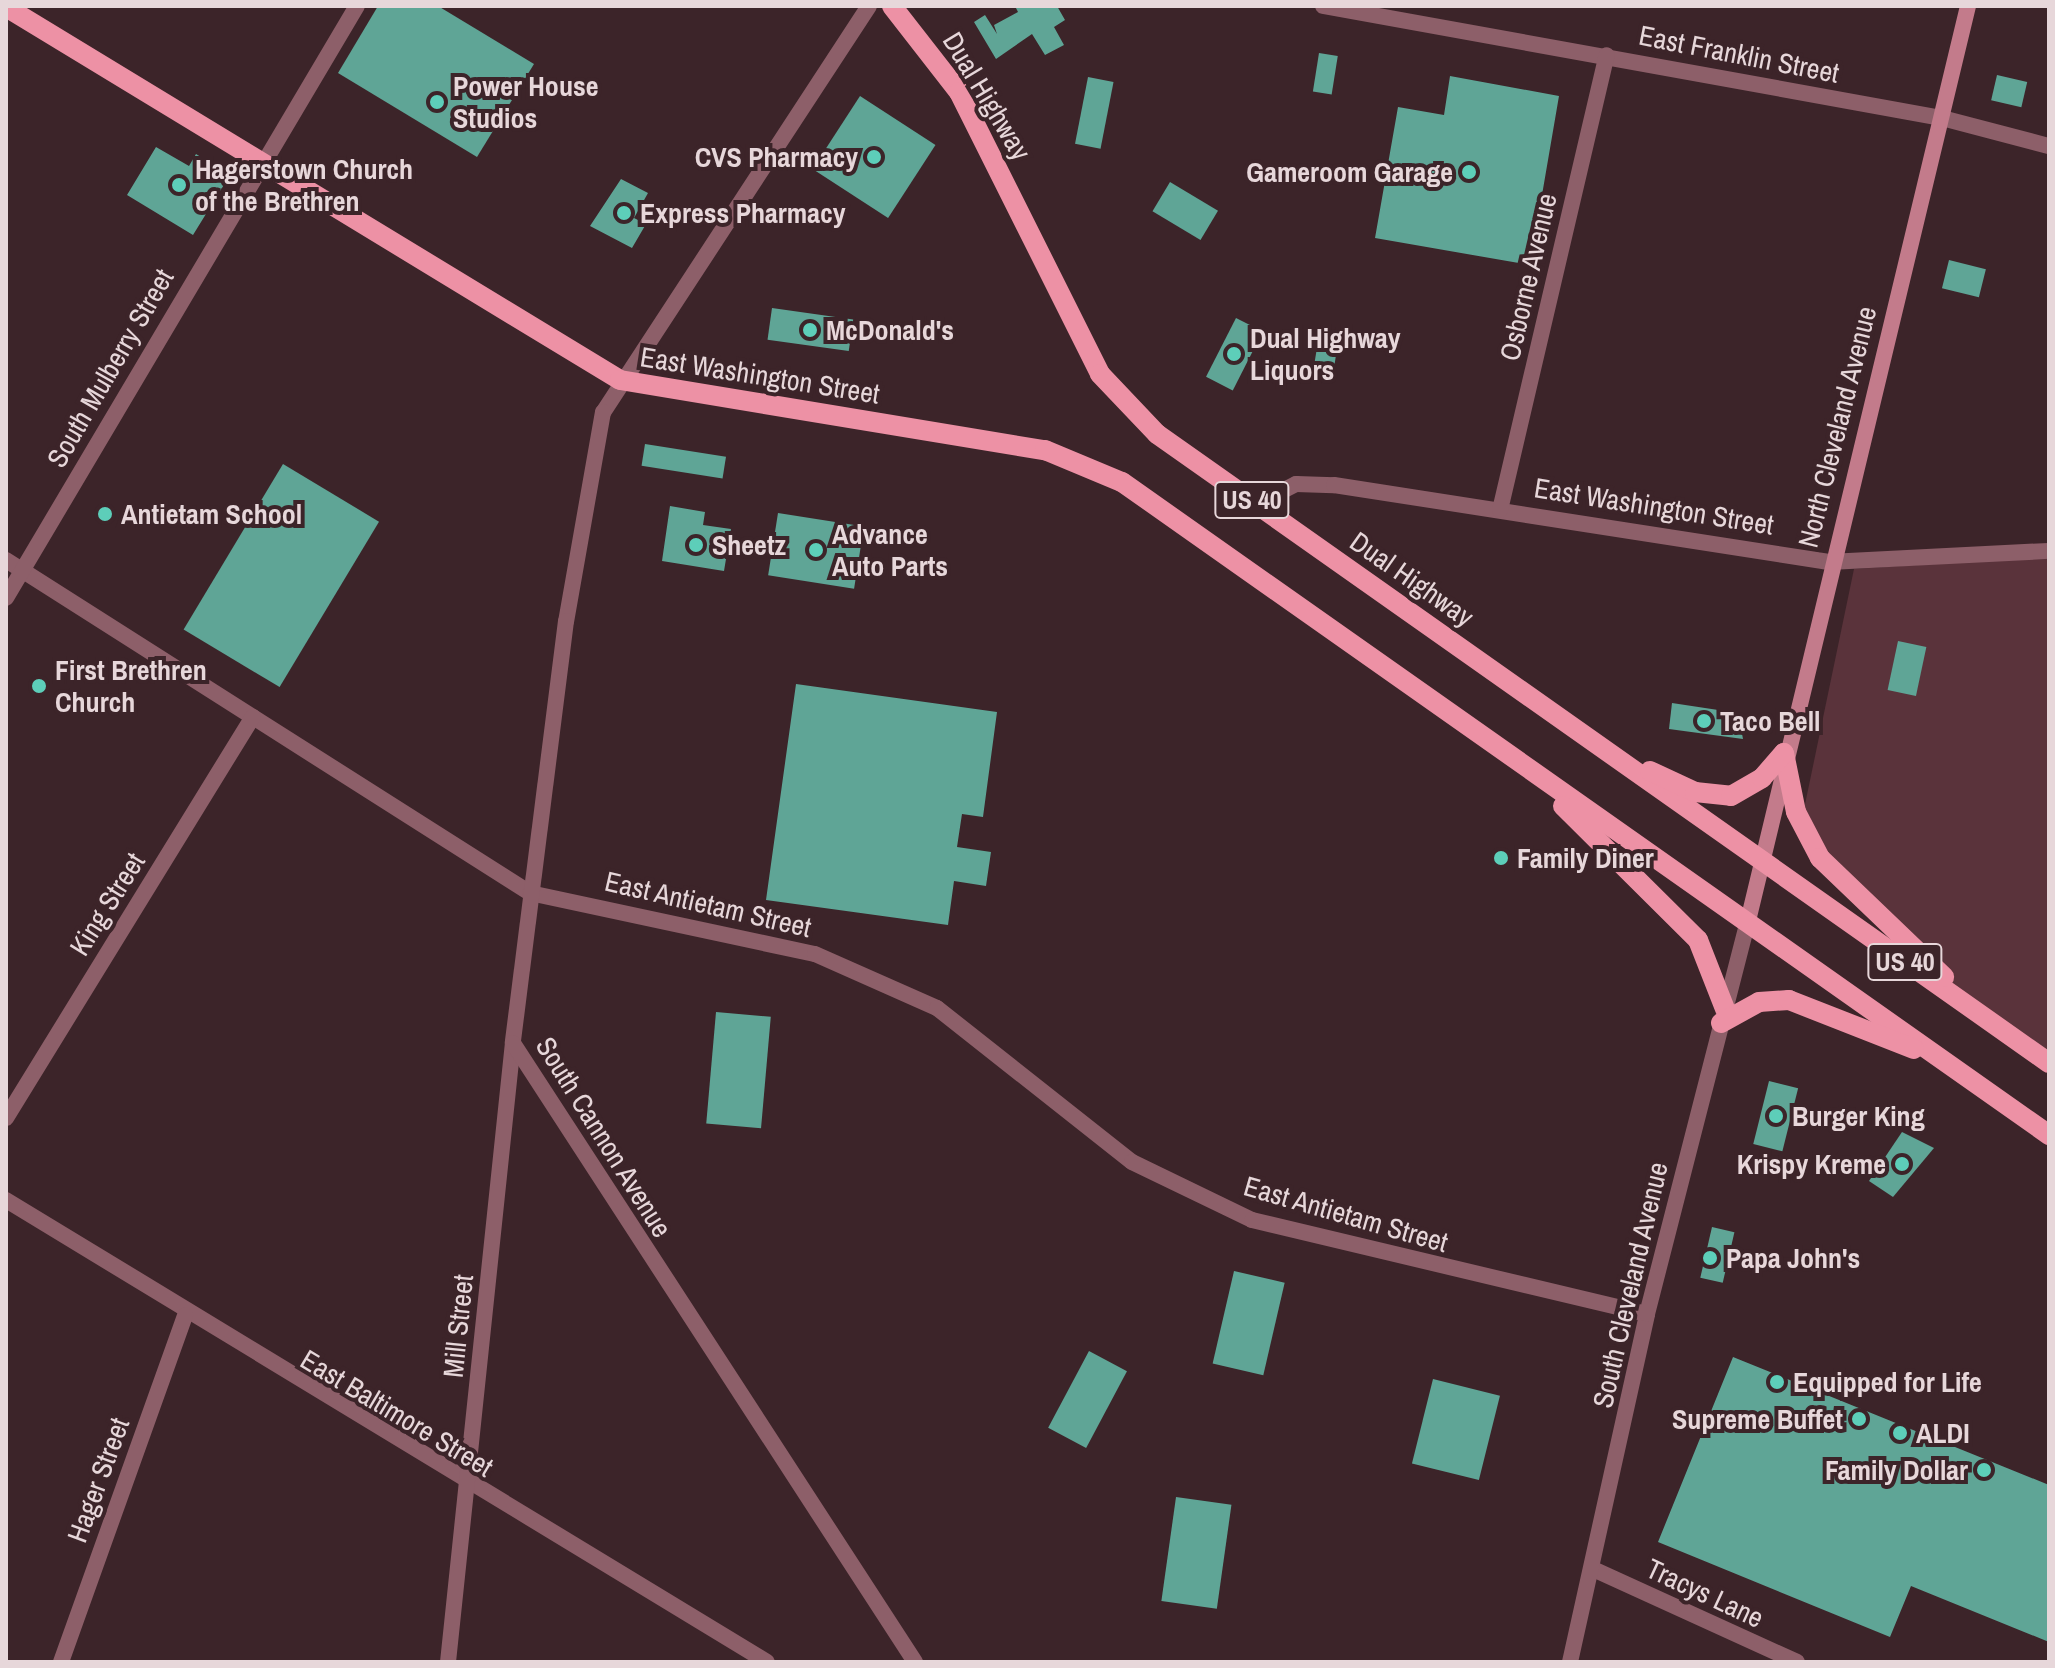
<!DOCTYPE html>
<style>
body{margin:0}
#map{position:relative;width:2055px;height:1668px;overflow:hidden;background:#3c2429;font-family:"Archivo Narrow",sans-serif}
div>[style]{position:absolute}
.green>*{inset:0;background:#5a333b}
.building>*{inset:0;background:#5fa596;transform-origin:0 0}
.minor>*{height:16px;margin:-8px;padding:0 8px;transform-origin:8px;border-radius:8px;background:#8d5f69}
.tertiary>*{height:16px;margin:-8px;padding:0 8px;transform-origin:8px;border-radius:8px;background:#8d5f69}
.secondary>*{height:16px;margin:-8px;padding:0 8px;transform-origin:8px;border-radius:8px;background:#c37b8b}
.primary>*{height:20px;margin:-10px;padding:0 10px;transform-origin:10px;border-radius:10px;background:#ed91a5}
.dots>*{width:22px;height:22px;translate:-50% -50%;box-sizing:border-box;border:4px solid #3c2429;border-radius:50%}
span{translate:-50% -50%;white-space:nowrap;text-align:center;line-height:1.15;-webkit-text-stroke:8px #3c2429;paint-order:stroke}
.shield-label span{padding:2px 6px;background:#3c2429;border:2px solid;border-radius:6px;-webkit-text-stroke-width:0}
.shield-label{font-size:26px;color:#e7d7da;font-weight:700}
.street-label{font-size:28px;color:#e7d7da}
.poi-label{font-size:28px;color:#e7d7da;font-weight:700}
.left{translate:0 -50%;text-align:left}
.right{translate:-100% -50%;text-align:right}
.frame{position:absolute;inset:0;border:8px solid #e7d7da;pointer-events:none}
</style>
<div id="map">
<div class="green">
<i style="clip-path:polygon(2049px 557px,2049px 1065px,1854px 900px,1803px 814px,1854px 569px)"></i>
</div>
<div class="building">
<i style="clip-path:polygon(378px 6px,438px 6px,534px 64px,477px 157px,338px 73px)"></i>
<i style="clip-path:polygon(1015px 6px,1057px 6px,1065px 20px,1054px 27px,1064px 45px,1045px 55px,1032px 34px,996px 59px,974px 22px,985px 15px,997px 34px,994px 25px,1018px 12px)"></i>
<i style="left:1319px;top:53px;width:19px;height:39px;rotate:9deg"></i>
<i style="left:1997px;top:75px;width:31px;height:26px;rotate:13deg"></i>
<i style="clip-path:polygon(1450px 76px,1559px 96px,1530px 265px,1375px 238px,1398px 107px,1444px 115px)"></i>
<i style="left:1088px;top:77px;width:26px;height:68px;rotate:11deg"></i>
<i style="left:860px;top:96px;width:90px;height:87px;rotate:33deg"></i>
<i style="clip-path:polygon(156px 147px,189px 166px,196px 154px,230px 175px,193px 235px,127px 195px)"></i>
<i style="clip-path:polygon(621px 179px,648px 193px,634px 218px,646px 224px,632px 248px,590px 226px)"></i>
<i style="left:1170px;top:182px;width:56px;height:34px;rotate:31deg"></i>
<i style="left:1949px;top:260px;width:38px;height:29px;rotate:14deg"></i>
<i style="left:772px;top:308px;width:82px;height:32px;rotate:8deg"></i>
<i style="left:1236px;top:318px;width:30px;height:66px;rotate:27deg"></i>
<i style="left:1318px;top:341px;width:20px;height:27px;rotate:9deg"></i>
<i style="left:645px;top:444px;width:82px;height:22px;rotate:9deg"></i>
<i style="left:283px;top:464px;width:112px;height:193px;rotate:31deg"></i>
<i style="clip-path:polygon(670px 506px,705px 512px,703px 525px,731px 529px,724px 571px,662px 561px)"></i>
<i style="left:778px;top:513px;width:87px;height:63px;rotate:9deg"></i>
<i style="left:1898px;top:641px;width:29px;height:50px;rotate:12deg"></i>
<i style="clip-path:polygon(796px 684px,997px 712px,983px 817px,962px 814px,957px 847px,991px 852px,986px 886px,954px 881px,948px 925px,766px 900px)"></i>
<i style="clip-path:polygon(1672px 703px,1738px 713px,1743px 739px,1669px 729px)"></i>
<i style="left:716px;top:1012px;width:55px;height:112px;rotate:5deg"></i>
<i style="left:1769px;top:1081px;width:30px;height:65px;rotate:14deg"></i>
<i style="clip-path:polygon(1902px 1132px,1934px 1148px,1893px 1197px,1869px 1181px)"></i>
<i style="left:1712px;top:1227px;width:23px;height:52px;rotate:13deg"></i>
<i style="left:1234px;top:1271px;width:52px;height:95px;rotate:13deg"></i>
<i style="left:1089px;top:1351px;width:43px;height:87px;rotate:28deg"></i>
<i style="clip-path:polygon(1733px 1357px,2049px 1485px,2049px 1642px,1911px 1586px,1890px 1637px,1658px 1542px)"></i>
<i style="left:1433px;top:1379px;width:69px;height:87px;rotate:14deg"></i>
<i style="left:1176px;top:1497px;width:56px;height:105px;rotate:8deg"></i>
</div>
<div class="minor">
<i style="left:1323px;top:6px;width:629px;rotate:10.26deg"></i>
<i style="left:1942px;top:118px;width:111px;rotate:14.7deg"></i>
<i style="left:1257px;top:504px;width:44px;rotate:-27.1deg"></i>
<i style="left:1296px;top:484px;width:38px;rotate:2deg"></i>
<i style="left:1334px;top:485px;width:501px;rotate:8.84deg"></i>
<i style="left:1829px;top:562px;width:220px;rotate:-2.9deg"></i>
<i style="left:1500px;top:510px;width:467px;rotate:-76.8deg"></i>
<i style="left:6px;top:560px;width:621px;rotate:32.44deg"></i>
<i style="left:530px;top:893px;width:291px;rotate:12.1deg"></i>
<i style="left:815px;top:954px;width:133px;rotate:23.9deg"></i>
<i style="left:937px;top:1008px;width:248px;rotate:38.3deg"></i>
<i style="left:1132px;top:1162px;width:133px;rotate:25.8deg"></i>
<i style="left:1252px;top:1220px;width:406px;rotate:13.4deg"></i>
<i style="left:6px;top:1118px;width:471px;rotate:-58.4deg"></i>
<i style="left:6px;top:1200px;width:890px;rotate:31.26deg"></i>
<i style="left:1593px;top:1569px;width:224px;rotate:24.5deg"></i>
<i style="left:61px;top:1662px;width:368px;rotate:-70.3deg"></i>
<i style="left:448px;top:1662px;width:622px;rotate:-84.01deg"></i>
<i style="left:1570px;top:1662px;width:356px;rotate:-77.5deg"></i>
<i style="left:1647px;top:1314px;width:406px;rotate:-75.6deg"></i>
</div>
<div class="tertiary">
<i style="left:869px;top:6px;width:485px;rotate:123.2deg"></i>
<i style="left:603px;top:412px;width:212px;rotate:100deg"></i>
<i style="left:566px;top:621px;width:425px;rotate:97.2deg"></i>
<i style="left:513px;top:1043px;width:738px;rotate:57deg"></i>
<i style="left:6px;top:598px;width:688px;rotate:-59.34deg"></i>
</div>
<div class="secondary">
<i style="left:1748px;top:921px;width:941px;rotate:-76.48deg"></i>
</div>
<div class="primary">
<i style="left:892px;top:6px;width:109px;rotate:52.1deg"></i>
<i style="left:959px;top:92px;width:315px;rotate:63.4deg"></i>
<i style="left:1100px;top:374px;width:83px;rotate:46.5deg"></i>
<i style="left:1157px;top:434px;width:1091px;rotate:35.19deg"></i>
<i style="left:6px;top:7px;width:718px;rotate:31.28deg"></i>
<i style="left:620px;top:380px;width:431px;rotate:9.4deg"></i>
<i style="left:1045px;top:450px;width:83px;rotate:22.6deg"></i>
<i style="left:1122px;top:482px;width:1134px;rotate:35.16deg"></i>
<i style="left:1784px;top:753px;width:60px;rotate:78.5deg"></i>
<i style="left:1796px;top:812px;width:52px;rotate:62.4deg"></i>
<i style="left:1820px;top:858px;width:172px;rotate:43.8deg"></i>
<i style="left:1650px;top:771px;width:50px;rotate:25deg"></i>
<i style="left:1695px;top:792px;width:36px;rotate:6deg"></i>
<i style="left:1731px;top:796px;width:36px;rotate:-30deg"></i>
<i style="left:1762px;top:778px;width:33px;rotate:-49deg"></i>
<i style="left:1563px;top:806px;width:190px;rotate:44.8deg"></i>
<i style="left:1698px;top:940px;width:74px;rotate:68.6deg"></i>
<i style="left:1721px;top:1023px;width:43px;rotate:-28.9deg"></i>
<i style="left:1759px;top:1002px;width:30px;rotate:-4deg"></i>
<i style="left:1789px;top:1000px;width:134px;rotate:21.4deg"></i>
</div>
<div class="dots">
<i style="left:437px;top:102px;background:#5dceb9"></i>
<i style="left:874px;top:157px;background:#5dceb9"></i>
<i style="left:1469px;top:172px;background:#5dceb9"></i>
<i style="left:179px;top:185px;background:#5dceb9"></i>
<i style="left:624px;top:213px;background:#5dceb9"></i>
<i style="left:810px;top:330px;background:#5dceb9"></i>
<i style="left:1234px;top:354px;background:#5dceb9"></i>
<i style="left:105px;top:514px;background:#5dceb9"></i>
<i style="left:696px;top:545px;background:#5dceb9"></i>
<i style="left:816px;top:550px;background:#5dceb9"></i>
<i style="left:39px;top:686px;background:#5dceb9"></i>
<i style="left:1704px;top:721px;background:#5dceb9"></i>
<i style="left:1501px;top:858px;background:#5dceb9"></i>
<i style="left:1776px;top:1116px;background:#5dceb9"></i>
<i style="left:1902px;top:1164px;background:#5dceb9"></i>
<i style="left:1710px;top:1258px;background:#5dceb9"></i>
<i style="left:1777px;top:1382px;background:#5dceb9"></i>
<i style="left:1859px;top:1419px;background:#5dceb9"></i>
<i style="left:1900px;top:1433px;background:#5dceb9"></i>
<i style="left:1984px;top:1470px;background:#5dceb9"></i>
</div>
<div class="shield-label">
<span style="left:1252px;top:500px">US 40</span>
<span style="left:1905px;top:962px">US 40</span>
</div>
<div class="street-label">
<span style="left:1739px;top:54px;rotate:11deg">East Franklin Street</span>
<span style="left:987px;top:96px;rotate:59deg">Dual Highway</span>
<span style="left:1528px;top:277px;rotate:-77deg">Osborne Avenue</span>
<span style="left:110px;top:368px;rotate:-60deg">South Mulberry Street</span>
<span style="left:760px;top:375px;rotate:9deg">East Washington Street</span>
<span style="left:1837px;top:427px;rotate:-76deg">North Cleveland Avenue</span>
<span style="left:1654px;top:506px;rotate:9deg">East Washington Street</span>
<span style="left:1412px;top:579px;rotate:35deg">Dual Highway</span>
<span style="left:107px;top:904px;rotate:-58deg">King Street</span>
<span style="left:708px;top:904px;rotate:13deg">East Antietam Street</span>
<span style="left:604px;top:1137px;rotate:58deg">South Cannon Avenue</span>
<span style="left:1346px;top:1214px;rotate:16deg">East Antietam Street</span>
<span style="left:1630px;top:1285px;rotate:-77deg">South Cleveland Avenue</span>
<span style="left:458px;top:1326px;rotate:-84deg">Mill Street</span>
<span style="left:397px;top:1413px;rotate:31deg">East Baltimore Street</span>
<span style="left:98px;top:1480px;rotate:-70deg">Hager Street</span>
<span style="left:1705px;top:1593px;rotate:25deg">Tracys Lane</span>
</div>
<div class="poi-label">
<span class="left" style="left:453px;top:102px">Power House<br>Studios</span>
<span class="right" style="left:858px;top:157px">CVS Pharmacy</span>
<span class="left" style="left:195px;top:185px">Hagerstown Church<br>of the Brethren</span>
<span class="right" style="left:1453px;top:172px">Gameroom Garage</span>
<span class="left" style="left:640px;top:213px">Express Pharmacy</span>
<span class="left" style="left:826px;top:330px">McDonald's</span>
<span class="left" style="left:1250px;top:354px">Dual Highway<br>Liquors</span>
<span class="left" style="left:121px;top:514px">Antietam School</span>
<span class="left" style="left:832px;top:550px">Advance<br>Auto Parts</span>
<span class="left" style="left:712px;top:545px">Sheetz</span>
<span class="left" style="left:55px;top:686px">First Brethren<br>Church</span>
<span class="left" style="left:1720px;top:721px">Taco Bell</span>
<span class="left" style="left:1517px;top:858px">Family Diner</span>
<span class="left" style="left:1792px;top:1116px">Burger King</span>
<span class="right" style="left:1886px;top:1164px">Krispy Kreme</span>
<span class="left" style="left:1726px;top:1258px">Papa John's</span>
<span class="left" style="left:1793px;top:1382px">Equipped for Life</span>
<span class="right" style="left:1843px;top:1419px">Supreme Buffet</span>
<span class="left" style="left:1916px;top:1433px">ALDI</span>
<span class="right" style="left:1968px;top:1470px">Family Dollar</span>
</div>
<div class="frame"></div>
</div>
